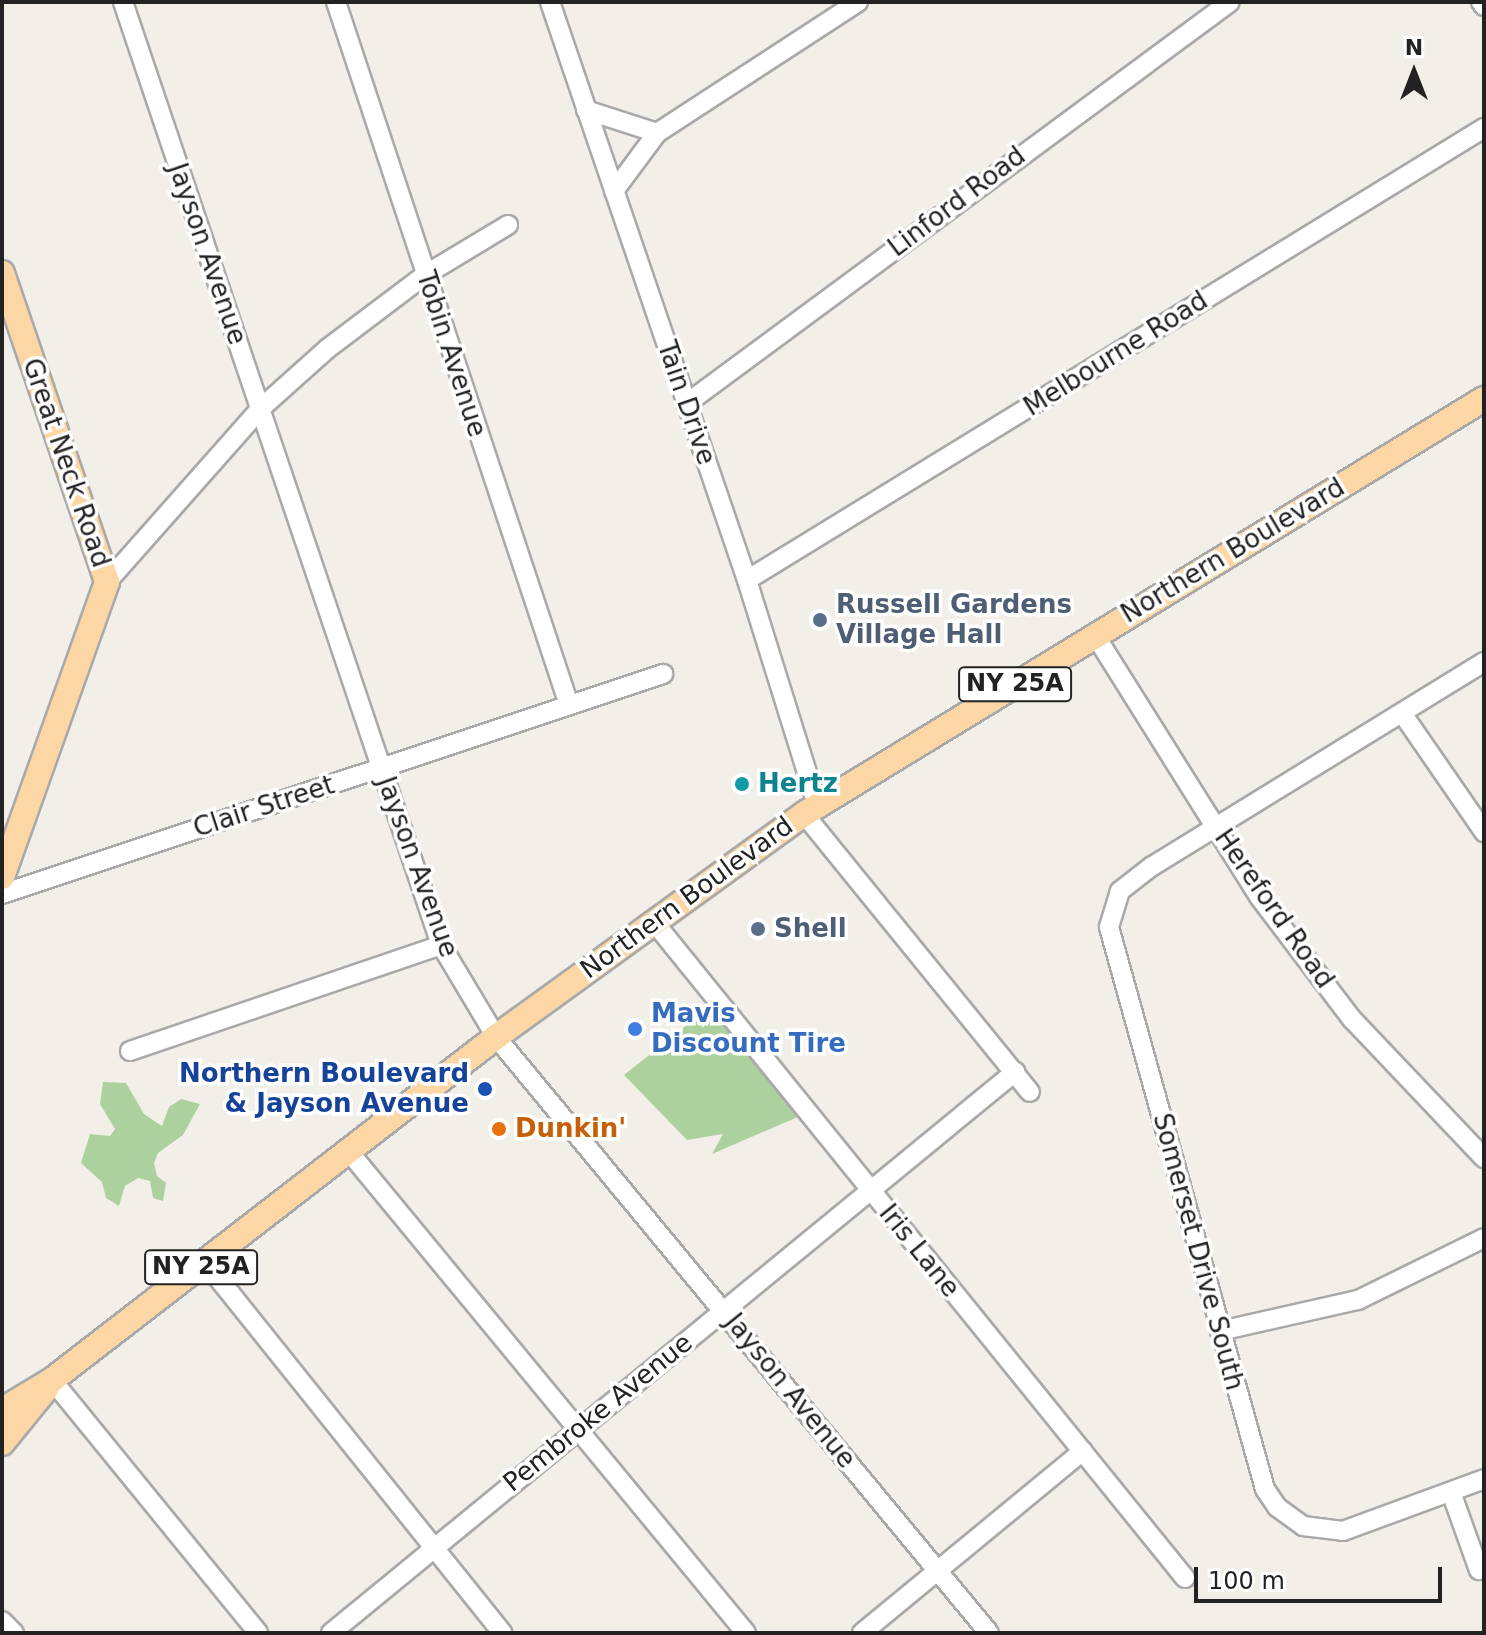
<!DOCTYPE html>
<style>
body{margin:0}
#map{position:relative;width:1486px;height:1635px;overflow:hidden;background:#f2efe9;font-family:"DejaVu Sans",sans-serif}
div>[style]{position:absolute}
.forest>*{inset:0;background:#add19e}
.roads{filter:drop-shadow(2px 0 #a9a9a9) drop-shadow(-2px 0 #a9a9a9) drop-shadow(0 2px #a9a9a9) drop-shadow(0 -2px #a9a9a9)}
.minor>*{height:18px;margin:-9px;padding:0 9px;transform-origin:9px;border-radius:9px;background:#fff}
.major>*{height:24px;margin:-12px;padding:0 12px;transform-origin:12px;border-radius:12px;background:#fcd6a4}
.dots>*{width:22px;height:22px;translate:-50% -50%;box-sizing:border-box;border:4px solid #fff;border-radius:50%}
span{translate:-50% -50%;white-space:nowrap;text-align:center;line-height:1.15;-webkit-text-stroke:7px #fff;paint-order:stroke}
.shield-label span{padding:2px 6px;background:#fff;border:2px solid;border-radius:6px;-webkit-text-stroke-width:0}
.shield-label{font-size:24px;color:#222;font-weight:700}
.street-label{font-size:26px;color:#222}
.service-label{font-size:26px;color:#4e5e75;font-weight:700}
.left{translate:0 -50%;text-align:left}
.culture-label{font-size:26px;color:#0d838f;font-weight:700}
.shop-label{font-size:26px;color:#366cbe;font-weight:700}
.transit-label{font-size:26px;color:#164399;font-weight:700}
.right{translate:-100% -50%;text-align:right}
.food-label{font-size:26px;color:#c56008;font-weight:700}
.frame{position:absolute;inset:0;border:4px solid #222;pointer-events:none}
.north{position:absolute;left:1374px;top:32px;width:80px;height:80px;-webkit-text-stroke:6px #fff;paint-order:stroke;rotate:0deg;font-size:22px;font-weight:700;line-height:32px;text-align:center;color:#222}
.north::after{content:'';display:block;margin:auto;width:28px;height:36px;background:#222;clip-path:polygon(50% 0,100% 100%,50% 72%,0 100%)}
.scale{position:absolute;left:1194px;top:1567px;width:248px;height:36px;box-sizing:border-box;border:4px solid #222;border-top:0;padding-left:10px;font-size:24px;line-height:28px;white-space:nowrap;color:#222;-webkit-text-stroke:6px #fff;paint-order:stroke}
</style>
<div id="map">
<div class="forest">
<i style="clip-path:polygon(717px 1001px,807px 1113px,712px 1154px,723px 1134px,687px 1140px,624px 1075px)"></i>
<i style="clip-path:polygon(103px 1082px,126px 1083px,144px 1114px,162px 1126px,169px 1107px,181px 1099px,200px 1104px,183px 1135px,158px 1153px,154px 1163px,157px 1176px,166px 1183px,163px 1201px,153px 1198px,150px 1181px,138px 1178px,125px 1186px,119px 1206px,106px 1198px,102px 1182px,81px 1163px,90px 1134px,110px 1136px,115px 1129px,100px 1104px)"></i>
</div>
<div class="roads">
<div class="minor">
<i style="left:123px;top:2px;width:995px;rotate:71.36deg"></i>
<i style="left:441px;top:945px;width:107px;rotate:59.1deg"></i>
<i style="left:496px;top:1037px;width:773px;rotate:50.4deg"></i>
<i style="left:336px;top:2px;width:741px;rotate:71.66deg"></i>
<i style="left:550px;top:2px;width:611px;rotate:71.18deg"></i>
<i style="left:747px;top:580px;width:236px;rotate:72.7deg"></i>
<i style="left:1481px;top:2px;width:5px;rotate:53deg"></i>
<i style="left:586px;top:110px;width:75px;rotate:17.9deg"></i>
<i style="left:614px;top:191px;width:72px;rotate:-53.4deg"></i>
<i style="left:657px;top:133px;width:240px;rotate:-33.1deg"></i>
<i style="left:686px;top:404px;width:676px;rotate:-36.46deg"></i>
<i style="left:747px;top:580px;width:865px;rotate:-31.52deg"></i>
<i style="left:107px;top:582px;width:231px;rotate:-48.5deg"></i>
<i style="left:260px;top:409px;width:90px;rotate:-41.8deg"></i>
<i style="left:327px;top:349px;width:123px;rotate:-37.1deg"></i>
<i style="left:425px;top:275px;width:97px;rotate:-31.1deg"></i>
<i style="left:1095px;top:635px;width:310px;rotate:57.9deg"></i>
<i style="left:1260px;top:898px;width:152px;rotate:52.8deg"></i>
<i style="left:1352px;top:1019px;width:192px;rotate:46.5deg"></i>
<i style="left:1484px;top:662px;width:390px;rotate:148.4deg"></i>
<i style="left:1152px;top:866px;width:41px;rotate:142deg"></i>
<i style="left:1120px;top:891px;width:38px;rotate:107deg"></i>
<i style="left:1109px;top:927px;width:583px;rotate:74.49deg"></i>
<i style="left:1265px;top:1489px;width:22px;rotate:56deg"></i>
<i style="left:1277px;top:1507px;width:32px;rotate:36deg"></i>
<i style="left:1303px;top:1526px;width:40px;rotate:7.1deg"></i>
<i style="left:1343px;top:1531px;width:150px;rotate:-20.2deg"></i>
<i style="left:1402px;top:713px;width:145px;rotate:55.4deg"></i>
<i style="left:804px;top:814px;width:358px;rotate:50.9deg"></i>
<i style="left:2px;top:894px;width:697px;rotate:-18.41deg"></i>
<i style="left:654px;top:922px;width:844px;rotate:51.01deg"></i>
<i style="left:130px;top:1051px;width:329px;rotate:-18.8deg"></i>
<i style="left:350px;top:1153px;width:622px;rotate:50.48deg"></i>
<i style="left:206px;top:1263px;width:474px;rotate:51.3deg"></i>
<i style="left:1220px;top:1331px;width:141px;rotate:-12.7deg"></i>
<i style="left:1358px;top:1300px;width:140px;rotate:-26.2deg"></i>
<i style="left:52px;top:1380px;width:326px;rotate:50.8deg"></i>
<i style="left:1451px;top:1492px;width:83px;rotate:70.3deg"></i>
<i style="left:2px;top:1621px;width:17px;rotate:45deg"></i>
<i style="left:331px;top:1633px;width:885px;rotate:-39.36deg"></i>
<i style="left:862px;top:1633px;width:286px;rotate:-39.5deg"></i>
</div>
<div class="major">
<i style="left:2px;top:273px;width:326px;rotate:71.2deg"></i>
<i style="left:107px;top:582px;width:313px;rotate:109.6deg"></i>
<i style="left:2px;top:1410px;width:58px;rotate:-31deg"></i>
<i style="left:52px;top:1380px;width:561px;rotate:-37.69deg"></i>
<i style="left:496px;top:1037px;width:380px;rotate:-35.9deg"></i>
<i style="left:804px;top:814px;width:797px;rotate:-31.4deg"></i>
<i style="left:2px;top:1443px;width:70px;rotate:-50.8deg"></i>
</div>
</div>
<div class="dots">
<i style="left:820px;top:620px;background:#5c6f8a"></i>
<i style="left:742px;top:784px;background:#0f9aa8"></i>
<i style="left:758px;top:929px;background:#5c6f8a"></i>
<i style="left:635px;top:1029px;background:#3f7fe0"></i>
<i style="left:485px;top:1089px;background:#1a4fb4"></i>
<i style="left:499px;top:1129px;background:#e8710a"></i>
</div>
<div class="shield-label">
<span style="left:1015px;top:684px">NY 25A</span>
<span style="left:201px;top:1267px">NY 25A</span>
</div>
<div class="street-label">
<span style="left:957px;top:202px;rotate:-37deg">Linford Road</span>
<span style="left:207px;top:254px;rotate:71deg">Jayson Avenue</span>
<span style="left:451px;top:354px;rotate:72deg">Tobin Avenue</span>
<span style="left:1116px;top:354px;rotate:-32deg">Melbourne Road</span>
<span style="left:686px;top:403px;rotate:71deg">Tain Drive</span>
<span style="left:66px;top:463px;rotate:71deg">Great Neck Road</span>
<span style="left:1233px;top:551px;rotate:-31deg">Northern Boulevard</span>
<span style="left:264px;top:807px;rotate:-18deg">Clair Street</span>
<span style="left:417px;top:867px;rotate:70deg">Jayson Avenue</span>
<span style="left:687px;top:898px;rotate:-36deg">Northern Boulevard</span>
<span style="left:1274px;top:909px;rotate:55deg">Hereford Road</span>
<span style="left:919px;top:1251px;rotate:51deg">Iris Lane</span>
<span style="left:1198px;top:1252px;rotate:75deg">Somerset Drive South</span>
<span style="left:790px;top:1391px;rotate:51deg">Jayson Avenue</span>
<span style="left:598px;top:1413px;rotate:-39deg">Pembroke Avenue</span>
</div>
<div class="service-label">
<span class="left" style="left:836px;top:620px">Russell Gardens<br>Village Hall</span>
<span class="left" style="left:774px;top:929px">Shell</span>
</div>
<div class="culture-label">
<span class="left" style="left:758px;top:784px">Hertz</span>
</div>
<div class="shop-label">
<span class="left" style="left:651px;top:1029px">Mavis<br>Discount Tire</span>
</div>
<div class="transit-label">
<span class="right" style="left:469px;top:1089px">Northern Boulevard<br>&amp; Jayson Avenue</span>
</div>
<div class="food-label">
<span class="left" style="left:515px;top:1129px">Dunkin'</span>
</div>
<div class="frame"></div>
<div class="north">N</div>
<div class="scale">100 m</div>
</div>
